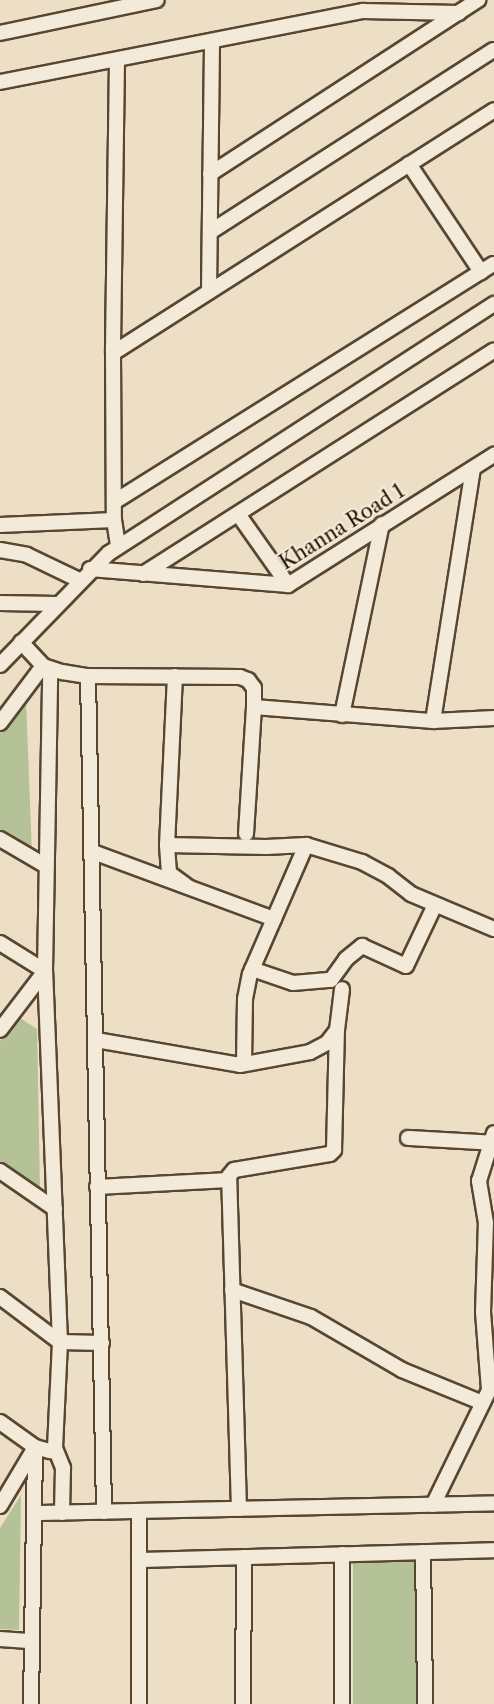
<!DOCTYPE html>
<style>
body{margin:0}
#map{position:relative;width:494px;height:1704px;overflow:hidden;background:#ecdfc5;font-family:"Libre Caslon Text",serif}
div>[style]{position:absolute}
.green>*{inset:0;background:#b5c297;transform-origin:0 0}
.roads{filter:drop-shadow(2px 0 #584631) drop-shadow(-2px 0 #584631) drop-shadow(0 2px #584631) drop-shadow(0 -2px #584631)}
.minor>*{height:14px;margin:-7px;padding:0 7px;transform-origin:7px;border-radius:7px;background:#f3ead9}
span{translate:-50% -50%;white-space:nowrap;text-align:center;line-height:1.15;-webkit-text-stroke:4.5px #f3ead9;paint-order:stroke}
.street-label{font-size:20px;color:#261300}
</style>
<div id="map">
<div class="green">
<i style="clip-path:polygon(26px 700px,32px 854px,0 833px,0 732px)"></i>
<i style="clip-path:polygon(17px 1016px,37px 1029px,40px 1189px,0 1162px,0 1041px)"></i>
<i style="clip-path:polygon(21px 1495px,19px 1630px,0 1629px,0 1528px)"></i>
<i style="left:417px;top:1562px;width:142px;height:64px;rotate:90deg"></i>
</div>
<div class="roads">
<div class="minor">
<i style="left:0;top:33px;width:160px;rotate:-11.9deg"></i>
<i style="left:117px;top:60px;width:293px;rotate:90.8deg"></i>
<i style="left:113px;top:353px;width:167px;rotate:89.7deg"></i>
<i style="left:114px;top:520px;width:26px;rotate:81deg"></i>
<i style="left:0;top:82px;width:370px;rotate:-11.1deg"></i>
<i style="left:363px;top:11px;width:96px;rotate:1.2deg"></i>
<i style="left:409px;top:164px;width:130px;rotate:56.3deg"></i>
<i style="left:210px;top:174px;width:320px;rotate:-33deg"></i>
<i style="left:210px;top:232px;width:337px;rotate:-32.7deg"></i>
<i style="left:209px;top:291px;width:250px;rotate:-89.3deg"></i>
<i style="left:113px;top:353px;width:452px;rotate:-32.5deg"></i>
<i style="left:114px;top:502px;width:448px;rotate:-32.1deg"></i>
<i style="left:238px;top:514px;width:87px;rotate:54.8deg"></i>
<i style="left:0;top:525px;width:114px;rotate:-2.5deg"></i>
<i style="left:0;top:550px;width:27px;rotate:10deg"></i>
<i style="left:27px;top:555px;width:58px;rotate:25.7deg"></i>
<i style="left:90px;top:569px;width:199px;rotate:4.6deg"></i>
<i style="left:288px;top:585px;width:244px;rotate:-32.3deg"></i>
<i style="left:143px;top:574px;width:416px;rotate:-32.5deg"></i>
<i style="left:0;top:603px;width:57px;rotate:1deg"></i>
<i style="left:21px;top:642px;width:33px;rotate:47deg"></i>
<i style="left:43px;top:666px;width:20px;rotate:18deg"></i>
<i style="left:62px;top:672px;width:26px;rotate:9deg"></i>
<i style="left:88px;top:676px;width:152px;rotate:0.4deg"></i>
<i style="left:240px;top:677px;width:9px;rotate:21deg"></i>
<i style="left:248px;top:680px;width:10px;rotate:53deg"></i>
<i style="left:254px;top:688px;width:19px;rotate:90deg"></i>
<i style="left:254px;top:707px;width:127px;rotate:93.6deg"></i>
<i style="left:0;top:665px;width:156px;rotate:-45.8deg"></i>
<i style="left:109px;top:553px;width:459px;rotate:-32.9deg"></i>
<i style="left:88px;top:676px;width:836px;rotate:88.9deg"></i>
<i style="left:175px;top:676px;width:169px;rotate:92.7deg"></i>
<i style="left:167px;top:845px;width:28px;rotate:86deg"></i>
<i style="left:169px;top:873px;width:24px;rotate:36deg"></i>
<i style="left:254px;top:707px;width:180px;rotate:4.5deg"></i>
<i style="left:433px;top:721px;width:61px;rotate:-2.8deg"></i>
<i style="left:342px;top:715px;width:195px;rotate:-78.2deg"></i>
<i style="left:433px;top:721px;width:255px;rotate:-81deg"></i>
<i style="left:0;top:723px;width:71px;rotate:-53deg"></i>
<i style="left:0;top:839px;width:53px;rotate:30.4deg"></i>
<i style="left:167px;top:845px;width:99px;rotate:1.2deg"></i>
<i style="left:266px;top:847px;width:40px;rotate:-2.9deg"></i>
<i style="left:93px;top:852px;width:193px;rotate:20.3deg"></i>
<i style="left:0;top:943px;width:53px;rotate:31.9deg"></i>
<i style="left:45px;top:971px;width:74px;rotate:127.3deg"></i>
<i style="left:252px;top:969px;width:43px;rotate:18.9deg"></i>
<i style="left:293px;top:983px;width:38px;rotate:-5deg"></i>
<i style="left:331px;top:980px;width:26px;rotate:-54deg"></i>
<i style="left:346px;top:959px;width:21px;rotate:-39deg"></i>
<i style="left:362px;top:946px;width:48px;rotate:24.4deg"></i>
<i style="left:406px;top:966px;width:68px;rotate:-64.6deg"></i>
<i style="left:96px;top:1040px;width:146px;rotate:9.8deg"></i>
<i style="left:240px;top:1065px;width:71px;rotate:-10.5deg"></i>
<i style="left:310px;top:1052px;width:19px;rotate:-28deg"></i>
<i style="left:327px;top:1043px;width:16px;rotate:-52deg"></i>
<i style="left:244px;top:1063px;width:64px;rotate:-89.1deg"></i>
<i style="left:245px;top:999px;width:25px;rotate:-79deg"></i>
<i style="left:250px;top:974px;width:141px;rotate:-66.5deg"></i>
<i style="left:306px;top:845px;width:59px;rotate:16.9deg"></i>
<i style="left:362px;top:862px;width:30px;rotate:28deg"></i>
<i style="left:388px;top:876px;width:29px;rotate:38deg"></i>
<i style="left:411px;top:894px;width:90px;rotate:22.9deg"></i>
<i style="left:408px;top:1138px;width:86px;rotate:3.3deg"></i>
<i style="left:0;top:1171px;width:67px;rotate:34.6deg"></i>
<i style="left:97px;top:1187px;width:132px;rotate:-3deg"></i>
<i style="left:232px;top:1290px;width:83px;rotate:18.9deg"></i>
<i style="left:311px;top:1317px;width:105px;rotate:30.2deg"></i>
<i style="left:402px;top:1370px;width:87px;rotate:22.2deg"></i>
<i style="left:0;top:1297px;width:75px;rotate:36.9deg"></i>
<i style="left:60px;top:1342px;width:42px;rotate:1.4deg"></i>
<i style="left:0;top:1422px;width:43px;rotate:35.5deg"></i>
<i style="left:35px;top:1447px;width:16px;rotate:15deg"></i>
<i style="left:50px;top:1451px;width:6px;rotate:-31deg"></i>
<i style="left:55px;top:1448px;width:106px;rotate:-87.3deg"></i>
<i style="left:60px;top:1342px;width:371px;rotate:-92.3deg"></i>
<i style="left:45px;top:971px;width:301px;rotate:-89deg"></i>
<i style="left:55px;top:1448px;width:22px;rotate:68deg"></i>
<i style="left:63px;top:1468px;width:45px;rotate:91.3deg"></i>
<i style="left:433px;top:1505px;width:128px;rotate:-64deg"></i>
<i style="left:489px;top:1390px;width:78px;rotate:-94.4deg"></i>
<i style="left:483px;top:1312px;width:89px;rotate:-88.1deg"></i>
<i style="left:486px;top:1223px;width:43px;rotate:-99.5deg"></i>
<i style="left:479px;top:1181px;width:50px;rotate:-72.6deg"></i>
<i style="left:0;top:1506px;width:66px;rotate:-59.2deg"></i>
<i style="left:239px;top:1509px;width:333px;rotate:-91.7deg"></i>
<i style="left:229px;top:1176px;width:8px;rotate:-50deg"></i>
<i style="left:234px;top:1170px;width:97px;rotate:-9.5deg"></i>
<i style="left:330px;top:1154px;width:6px;rotate:-45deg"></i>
<i style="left:334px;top:1150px;width:120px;rotate:-88.6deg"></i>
<i style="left:337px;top:1030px;width:41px;rotate:-83deg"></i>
<i style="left:139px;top:1511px;width:193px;rotate:90deg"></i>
<i style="left:35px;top:1513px;width:459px;rotate:-1.2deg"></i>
<i style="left:423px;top:1552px;width:152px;rotate:89.2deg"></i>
<i style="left:139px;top:1560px;width:355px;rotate:-1.6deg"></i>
<i style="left:0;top:1639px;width:32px;rotate:4deg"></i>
<i style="left:31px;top:1704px;width:257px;rotate:-89.1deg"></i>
<i style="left:243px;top:1704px;width:147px;rotate:-89.6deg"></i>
<i style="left:342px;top:1704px;width:150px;rotate:-90deg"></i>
</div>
</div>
<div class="street-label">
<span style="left:342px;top:527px;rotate:-32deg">Khanna Road 1</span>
</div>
</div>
